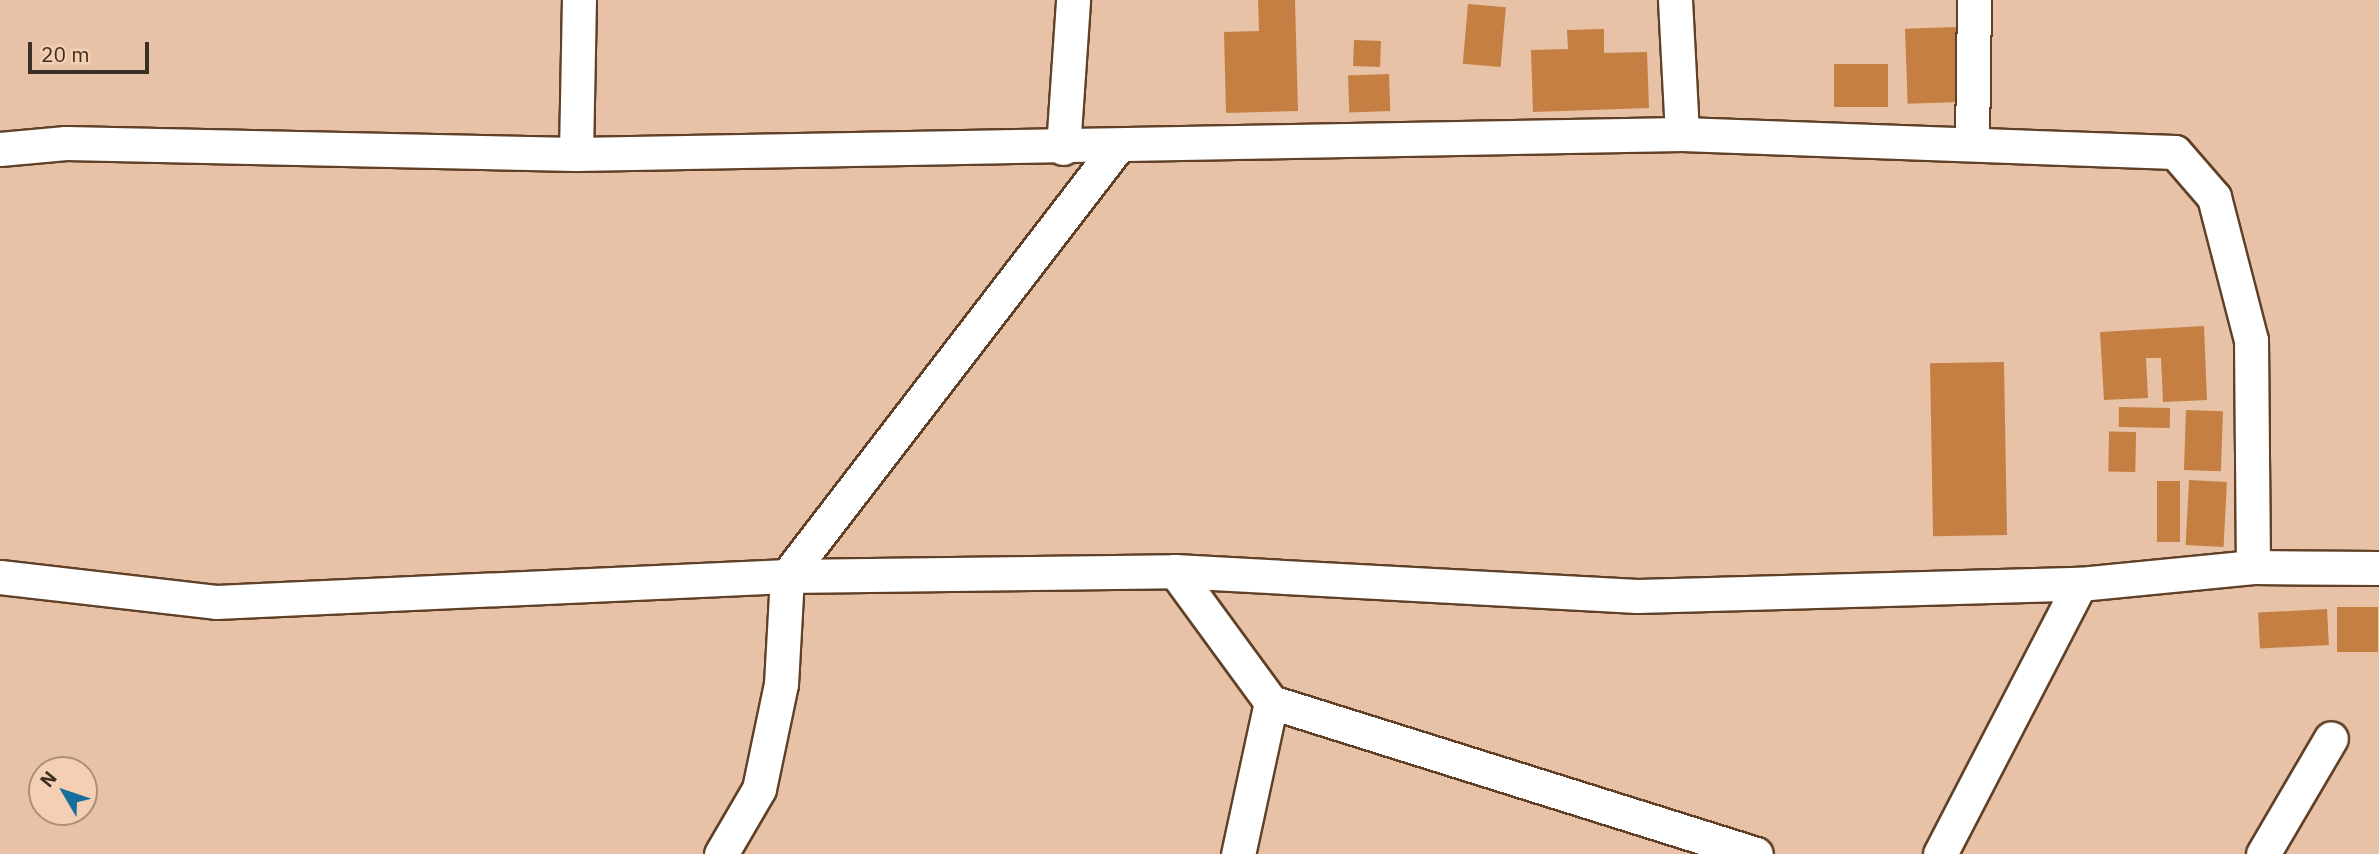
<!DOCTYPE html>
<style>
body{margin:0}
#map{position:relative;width:2379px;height:854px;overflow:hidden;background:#e7c2a6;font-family:"IBM Plex Sans",sans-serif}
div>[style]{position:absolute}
.building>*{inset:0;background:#c57f43;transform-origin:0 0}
.roads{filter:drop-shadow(2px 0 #604128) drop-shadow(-2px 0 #604128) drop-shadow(0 2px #604128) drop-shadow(0 -2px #604128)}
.street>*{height:33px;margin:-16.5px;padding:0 16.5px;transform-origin:16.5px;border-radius:16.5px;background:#fff}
span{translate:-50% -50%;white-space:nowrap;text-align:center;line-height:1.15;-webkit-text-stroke:6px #f5cfb3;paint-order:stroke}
.north{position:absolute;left:28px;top:756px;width:70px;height:70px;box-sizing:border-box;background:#f5cfb3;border:2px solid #ac8f7a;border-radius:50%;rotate:309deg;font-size:19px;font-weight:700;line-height:28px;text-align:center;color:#3e2f24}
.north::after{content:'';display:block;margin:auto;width:24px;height:32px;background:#166e9d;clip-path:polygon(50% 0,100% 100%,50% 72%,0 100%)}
.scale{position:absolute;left:28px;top:42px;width:121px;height:32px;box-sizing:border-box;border:4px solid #3e2f24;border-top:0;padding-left:9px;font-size:21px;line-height:24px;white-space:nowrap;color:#3e2f24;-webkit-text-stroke:5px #f5cfb3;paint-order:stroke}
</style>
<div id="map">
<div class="building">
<i style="clip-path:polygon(1258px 0,1295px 0,1298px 111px,1226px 113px,1224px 32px,1259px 31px)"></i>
<i style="left:1468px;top:4px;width:38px;height:60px;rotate:5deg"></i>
<i style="left:1956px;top:27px;width:75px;height:51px;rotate:88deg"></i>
<i style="clip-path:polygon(1604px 29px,1604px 53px,1647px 52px,1649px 108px,1533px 112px,1531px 50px,1568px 49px,1567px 30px)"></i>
<i style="left:1354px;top:40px;width:27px;height:26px;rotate:2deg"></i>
<i style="left:1888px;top:64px;width:43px;height:54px;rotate:90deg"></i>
<i style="left:1389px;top:74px;width:37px;height:41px;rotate:88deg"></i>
<i style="clip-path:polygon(2204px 326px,2207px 400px,2163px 402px,2161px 358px,2146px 358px,2148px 398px,2104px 400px,2100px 332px)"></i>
<i style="left:2004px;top:362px;width:173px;height:74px;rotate:89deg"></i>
<i style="left:2119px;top:407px;width:51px;height:20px;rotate:1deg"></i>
<i style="left:2186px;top:410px;width:37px;height:60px;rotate:2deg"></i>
<i style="left:2136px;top:432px;width:40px;height:27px;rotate:91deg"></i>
<i style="left:2189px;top:480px;width:38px;height:65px;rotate:3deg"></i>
<i style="left:2157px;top:481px;width:23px;height:61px"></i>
<i style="left:2378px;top:607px;width:45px;height:41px;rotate:90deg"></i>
<i style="left:2327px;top:609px;width:36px;height:69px;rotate:87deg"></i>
</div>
<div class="roads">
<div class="street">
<i style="left:1675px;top:0;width:134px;rotate:87deg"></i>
<i style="left:1972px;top:143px;width:143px;rotate:-89.2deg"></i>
<i style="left:1063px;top:148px;width:148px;rotate:-86.1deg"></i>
<i style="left:0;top:149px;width:66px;rotate:-5.2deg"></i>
<i style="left:66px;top:143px;width:510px;rotate:1.24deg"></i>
<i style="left:576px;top:154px;width:1106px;rotate:-1.04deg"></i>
<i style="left:1682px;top:134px;width:493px;rotate:2.1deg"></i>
<i style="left:2175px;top:152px;width:60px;rotate:49.1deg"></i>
<i style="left:2214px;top:197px;width:148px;rotate:75.5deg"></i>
<i style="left:2251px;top:340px;width:227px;rotate:89.5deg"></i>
<i style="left:576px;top:154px;width:154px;rotate:-88.9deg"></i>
<i style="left:1175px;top:571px;width:162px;rotate:53.8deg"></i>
<i style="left:1271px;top:702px;width:156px;rotate:102.2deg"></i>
<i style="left:0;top:577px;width:217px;rotate:6.6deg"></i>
<i style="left:216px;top:602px;width:572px;rotate:-2.61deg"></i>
<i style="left:787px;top:576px;width:388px;rotate:-0.7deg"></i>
<i style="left:1175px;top:571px;width:463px;rotate:3.1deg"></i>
<i style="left:1637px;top:596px;width:443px;rotate:-1.6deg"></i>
<i style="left:2080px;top:584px;width:174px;rotate:-5.6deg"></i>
<i style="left:2253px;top:567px;width:126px;rotate:0.5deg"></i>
<i style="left:1271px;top:702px;width:508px;rotate:17.4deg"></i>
<i style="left:721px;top:854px;width:75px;rotate:-59.7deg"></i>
<i style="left:759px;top:789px;width:107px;rotate:-78.2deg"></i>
<i style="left:781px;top:684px;width:108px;rotate:-86.8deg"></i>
<i style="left:787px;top:576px;width:541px;rotate:-52.43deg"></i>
<i style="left:1940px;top:854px;width:304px;rotate:-62.6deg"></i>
<i style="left:2263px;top:854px;width:134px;rotate:-59.6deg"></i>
</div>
</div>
<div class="north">N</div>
<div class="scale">20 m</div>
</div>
